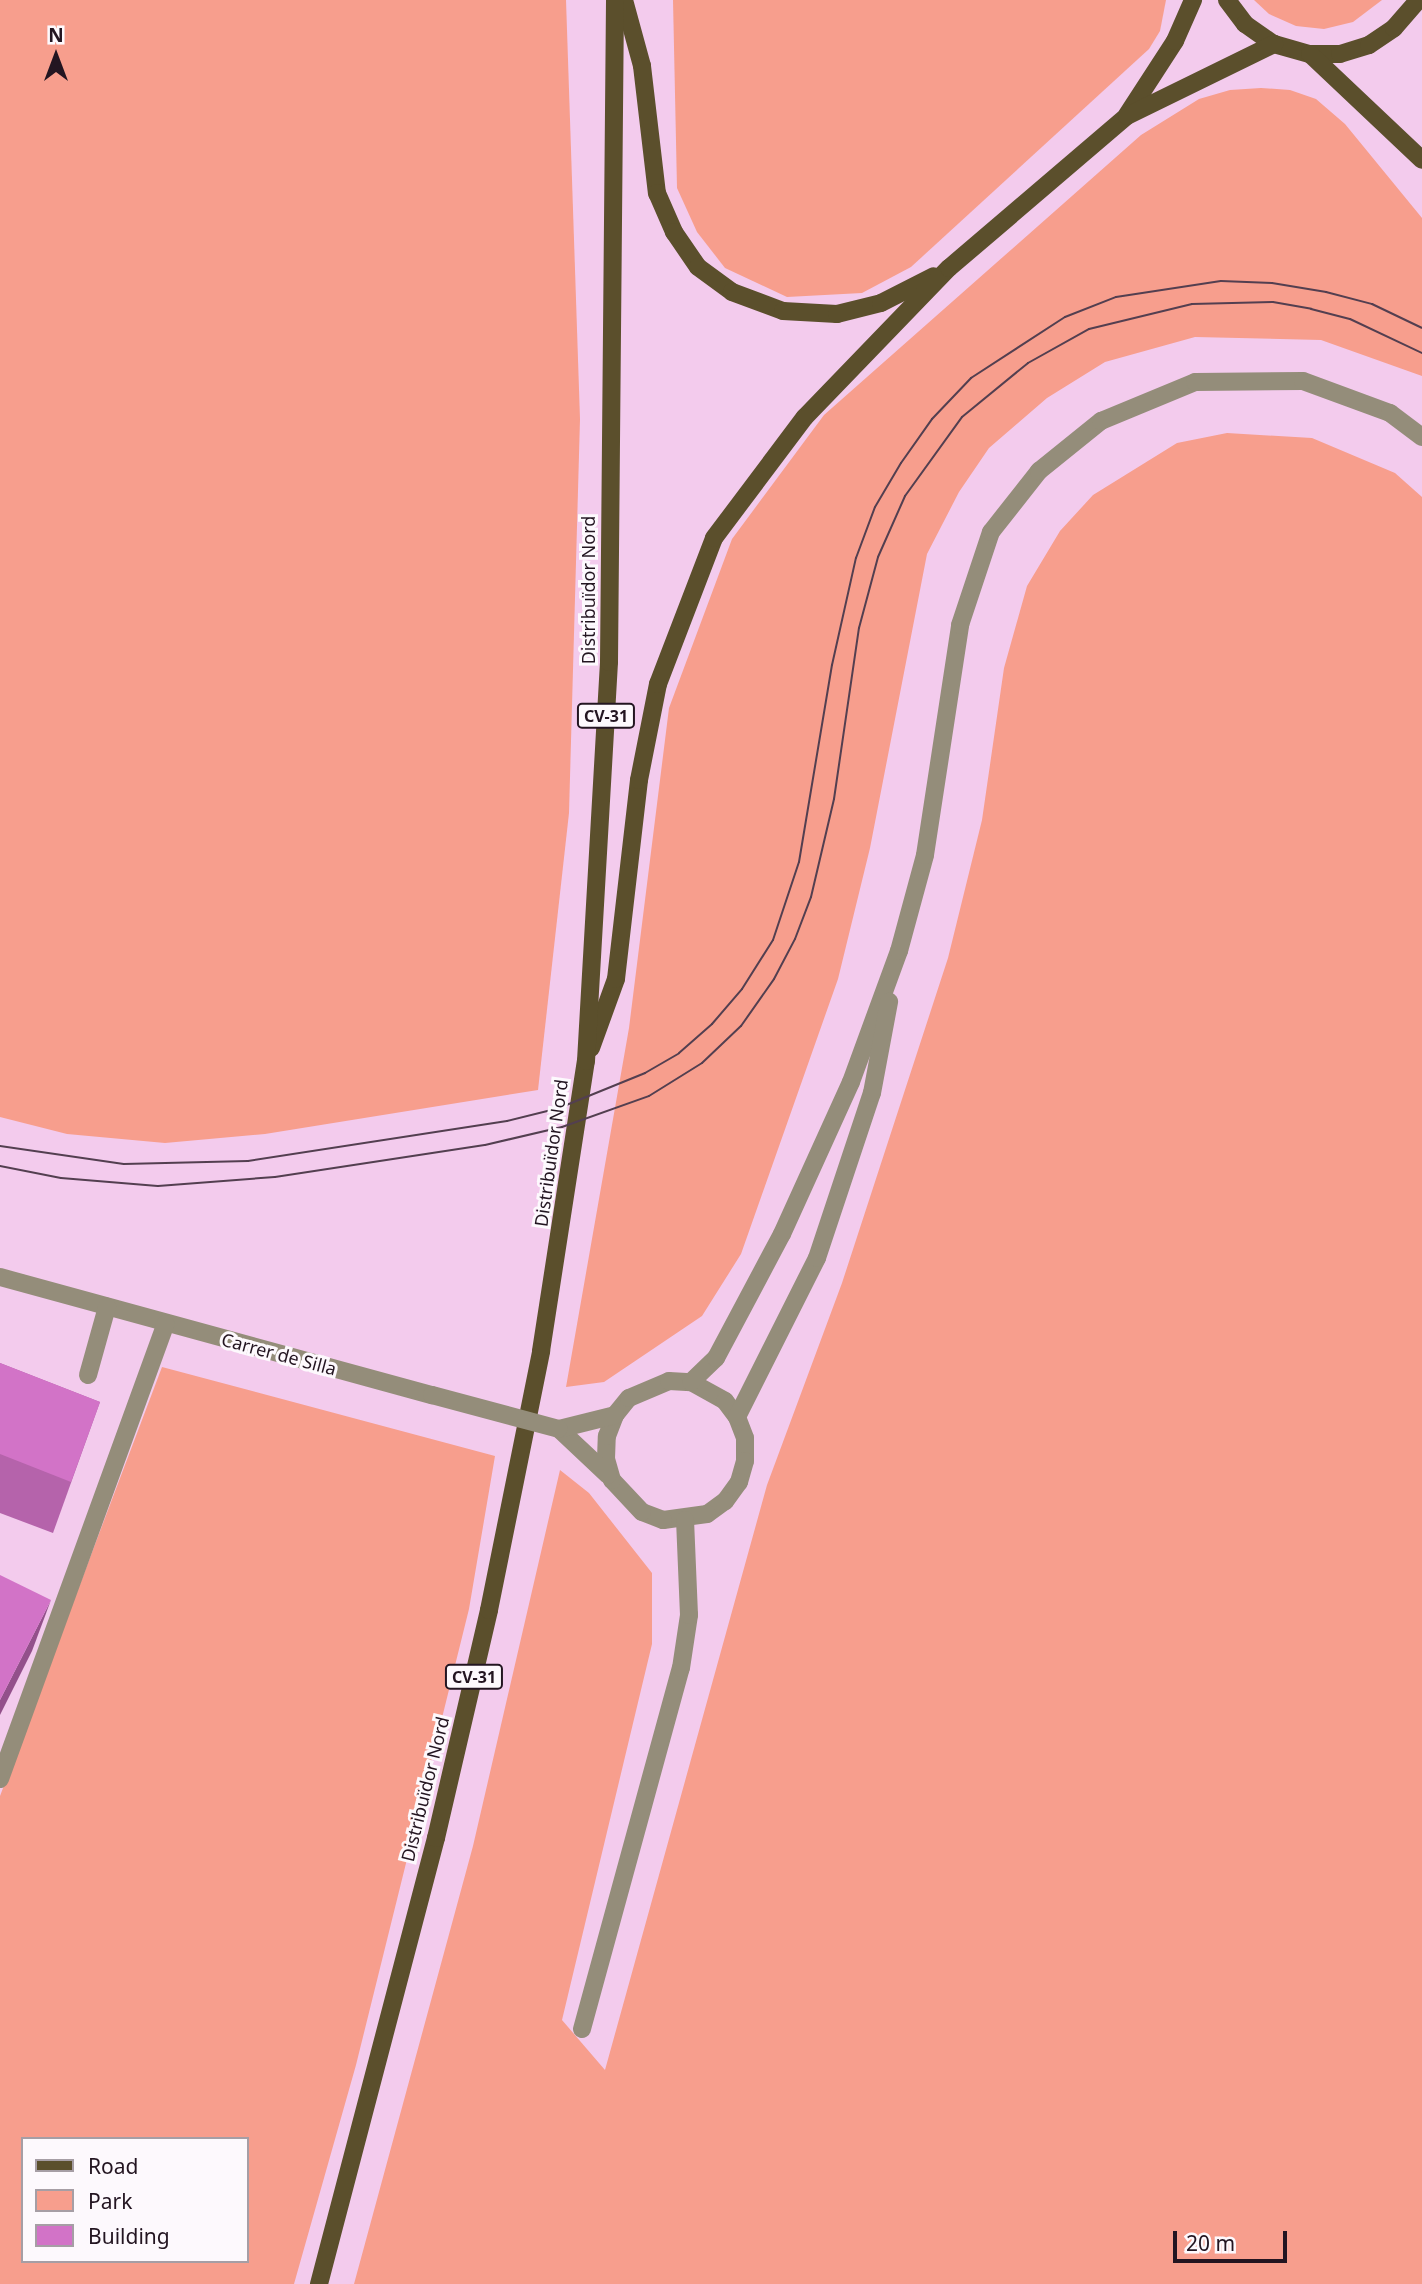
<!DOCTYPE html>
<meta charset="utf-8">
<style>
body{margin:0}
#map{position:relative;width:1422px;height:2284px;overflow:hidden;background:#f3cbed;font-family:"Noto Sans",sans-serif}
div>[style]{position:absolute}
.green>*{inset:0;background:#f79e8d}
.minor>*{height:18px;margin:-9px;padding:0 9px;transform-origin:9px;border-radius:9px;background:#948d7a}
.major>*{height:18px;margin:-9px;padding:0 9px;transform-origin:9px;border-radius:9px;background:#5b4f2c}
.tram>*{height:2px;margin:-1px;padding:0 1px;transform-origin:1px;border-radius:1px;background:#533f50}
.minor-bridge>*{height:18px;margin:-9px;padding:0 9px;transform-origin:9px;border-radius:9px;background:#948d7a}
.wall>*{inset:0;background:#b563ab}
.shaded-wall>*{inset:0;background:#93508b}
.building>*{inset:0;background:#d273c7}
span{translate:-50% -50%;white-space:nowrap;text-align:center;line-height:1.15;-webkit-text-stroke:6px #fdf9fd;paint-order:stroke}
.shield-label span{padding:2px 5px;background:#fdf9fd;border:2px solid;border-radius:5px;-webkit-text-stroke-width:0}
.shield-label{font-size:16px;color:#231521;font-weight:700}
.street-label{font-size:18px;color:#231521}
.legend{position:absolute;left:21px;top:2137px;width:228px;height:126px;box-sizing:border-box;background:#fdf9fd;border:2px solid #a69ea5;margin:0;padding:9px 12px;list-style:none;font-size:21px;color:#231521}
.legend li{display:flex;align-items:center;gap:14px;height:35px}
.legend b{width:35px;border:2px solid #a69ea5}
.north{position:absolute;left:21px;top:21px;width:70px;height:70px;-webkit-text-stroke:5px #fdf9fd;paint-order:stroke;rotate:0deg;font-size:19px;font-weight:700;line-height:28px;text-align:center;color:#231521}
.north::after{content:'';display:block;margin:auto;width:24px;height:32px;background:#231521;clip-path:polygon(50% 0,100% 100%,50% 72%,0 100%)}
.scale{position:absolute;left:1173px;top:2231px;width:114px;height:32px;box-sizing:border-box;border:4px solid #231521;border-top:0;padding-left:9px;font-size:21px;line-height:24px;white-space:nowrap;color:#231521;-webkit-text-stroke:5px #fdf9fd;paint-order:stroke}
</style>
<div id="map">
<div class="green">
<i style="clip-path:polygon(0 0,566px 0,580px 419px,569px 813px,538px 1090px,265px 1134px,165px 1143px,67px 1134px,0 1117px)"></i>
<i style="clip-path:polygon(673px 0,1166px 0,1160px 31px,1149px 49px,911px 267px,862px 293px,787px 297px,725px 268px,697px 232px,677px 188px)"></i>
<i style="clip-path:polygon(1254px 0,1382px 0,1353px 22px,1324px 29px,1296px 26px,1269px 14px)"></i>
<i style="clip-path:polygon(1261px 88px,1290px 90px,1316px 99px,1345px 124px,1422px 218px,1422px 376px,1321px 340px,1195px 337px,1105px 362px,1047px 398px,989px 448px,959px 492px,927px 554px,870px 848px,838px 979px,741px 1254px,702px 1316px,604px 1382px,566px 1387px,629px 1028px,669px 708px,732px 539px,824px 415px,1141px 135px,1199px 99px,1230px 90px)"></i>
<i style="clip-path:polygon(1227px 433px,1312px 438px,1395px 473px,1422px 497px,1422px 2284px,354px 2284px,473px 1846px,560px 1470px,589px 1493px,652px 1573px,652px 1644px,562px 2020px,605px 2070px,767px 1485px,842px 1283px,948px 958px,982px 820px,1004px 668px,1027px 586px,1060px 531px,1093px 495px,1177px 443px)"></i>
<i style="clip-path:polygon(evenodd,162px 1367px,495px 1456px,469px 1609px,356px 2065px,294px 2284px,0 2284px,0 1796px,162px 1367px,23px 2139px,247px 2139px,247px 2261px,23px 2261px,23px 2139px)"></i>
</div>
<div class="minor">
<i style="left:0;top:1277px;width:448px;rotate:15.3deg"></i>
<i style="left:88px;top:1375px;width:71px;rotate:-74.4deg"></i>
<i style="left:691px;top:1382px;width:39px;rotate:29deg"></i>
<i style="left:725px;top:1401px;width:20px;rotate:53deg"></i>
<i style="left:737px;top:1417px;width:22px;rotate:69deg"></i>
<i style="left:745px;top:1438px;width:23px;rotate:90deg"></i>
<i style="left:745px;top:1461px;width:22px;rotate:106deg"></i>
<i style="left:739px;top:1482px;width:24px;rotate:126deg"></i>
<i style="left:725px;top:1501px;width:22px;rotate:144deg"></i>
<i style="left:707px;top:1514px;width:44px;rotate:172.2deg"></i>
<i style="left:663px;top:1520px;width:22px;rotate:-159deg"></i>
<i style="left:642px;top:1512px;width:44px;rotate:-133.2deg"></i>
<i style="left:612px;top:1480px;width:22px;rotate:-106deg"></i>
<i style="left:606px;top:1459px;width:23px;rotate:-88deg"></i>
<i style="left:607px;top:1436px;width:22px;rotate:-69deg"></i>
<i style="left:615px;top:1415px;width:22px;rotate:-51deg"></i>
<i style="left:629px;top:1398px;width:43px;rotate:-23deg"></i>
<i style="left:669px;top:1381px;width:22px;rotate:3deg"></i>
<i style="left:691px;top:1382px;width:35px;rotate:-44deg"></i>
<i style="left:716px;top:1358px;width:140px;rotate:-62deg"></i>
<i style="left:782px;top:1234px;width:167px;rotate:-65.6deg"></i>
<i style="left:851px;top:1082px;width:140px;rotate:-69.9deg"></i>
<i style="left:899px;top:951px;width:99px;rotate:-74.8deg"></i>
<i style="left:925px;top:855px;width:233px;rotate:-81.3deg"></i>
<i style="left:960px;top:625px;width:98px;rotate:-71.6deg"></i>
<i style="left:991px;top:532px;width:78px;rotate:-51.8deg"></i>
<i style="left:1039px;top:471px;width:80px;rotate:-38.9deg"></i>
<i style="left:1101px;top:421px;width:102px;rotate:-22.5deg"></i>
<i style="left:1195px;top:382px;width:108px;rotate:-0.5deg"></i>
<i style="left:1303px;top:381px;width:93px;rotate:20.2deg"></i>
<i style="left:1390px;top:413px;width:40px;rotate:37deg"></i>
<i style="left:737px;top:1417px;width:178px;rotate:-63.3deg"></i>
<i style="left:817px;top:1258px;width:174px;rotate:-71.6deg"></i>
<i style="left:872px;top:1093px;width:93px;rotate:-79.4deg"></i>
<i style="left:559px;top:1429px;width:67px;rotate:43.2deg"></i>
<i style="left:559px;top:1429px;width:58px;rotate:-14deg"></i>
<i style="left:0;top:1779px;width:484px;rotate:-70deg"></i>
<i style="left:582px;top:2029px;width:374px;rotate:-74.7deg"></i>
<i style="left:681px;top:1668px;width:54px;rotate:-81.4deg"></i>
<i style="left:689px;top:1615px;width:95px;rotate:-92.4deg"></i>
</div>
<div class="major">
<i style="left:624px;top:0;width:68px;rotate:74.7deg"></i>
<i style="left:642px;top:66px;width:128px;rotate:83.3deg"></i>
<i style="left:657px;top:193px;width:43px;rotate:66.4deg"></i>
<i style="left:674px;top:232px;width:42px;rotate:55.6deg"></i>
<i style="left:698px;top:267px;width:42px;rotate:36.3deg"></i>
<i style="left:732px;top:292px;width:54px;rotate:20.4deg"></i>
<i style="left:783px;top:311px;width:54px;rotate:3.2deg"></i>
<i style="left:837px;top:314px;width:45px;rotate:-14deg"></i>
<i style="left:881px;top:303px;width:59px;rotate:-27deg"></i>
<i style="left:1227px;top:0;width:30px;rotate:53deg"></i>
<i style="left:1245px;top:24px;width:35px;rotate:35deg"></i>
<i style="left:1274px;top:44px;width:37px;rotate:16deg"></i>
<i style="left:1310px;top:54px;width:30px"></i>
<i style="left:1340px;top:54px;width:30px;rotate:-17deg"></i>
<i style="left:1369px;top:45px;width:30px;rotate:-34deg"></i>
<i style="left:1394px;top:28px;width:37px;rotate:-49deg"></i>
<i style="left:1310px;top:54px;width:154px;rotate:43.4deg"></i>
<i style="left:1127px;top:115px;width:88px;rotate:-57deg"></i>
<i style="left:1175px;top:41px;width:45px;rotate:-66.3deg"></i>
<i style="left:591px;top:1048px;width:73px;rotate:-70.1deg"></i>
<i style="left:616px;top:979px;width:200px;rotate:-83.4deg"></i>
<i style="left:639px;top:780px;width:98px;rotate:-78.8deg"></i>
<i style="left:658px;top:684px;width:156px;rotate:-69deg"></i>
<i style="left:714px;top:538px;width:151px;rotate:-53.1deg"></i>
<i style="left:805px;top:417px;width:207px;rotate:-46deg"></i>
<i style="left:949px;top:268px;width:234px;rotate:-40.5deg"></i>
<i style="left:1127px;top:116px;width:164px;rotate:-26.1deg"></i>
<i style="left:319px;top:2284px;width:461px;rotate:-75.3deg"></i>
<i style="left:436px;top:1838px;width:234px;rotate:-76.9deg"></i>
<i style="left:489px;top:1610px;width:264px;rotate:-78.6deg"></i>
<i style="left:541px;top:1351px;width:293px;rotate:-81.2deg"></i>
<i style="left:586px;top:1061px;width:400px;rotate:-86.7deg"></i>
<i style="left:609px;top:662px;width:662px;rotate:-89.48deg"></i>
</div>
<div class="tram">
<i style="left:0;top:1146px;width:125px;rotate:8.3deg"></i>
<i style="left:124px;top:1164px;width:124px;rotate:-1.4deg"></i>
<i style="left:248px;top:1161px;width:262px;rotate:-8.8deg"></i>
<i style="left:507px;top:1121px;width:54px;rotate:-14deg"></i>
<i style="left:559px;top:1108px;width:93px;rotate:-22.1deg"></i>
<i style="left:645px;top:1073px;width:39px;rotate:-30deg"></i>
<i style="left:679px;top:1053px;width:44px;rotate:-41.3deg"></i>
<i style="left:712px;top:1024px;width:46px;rotate:-49.4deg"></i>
<i style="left:742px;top:989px;width:58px;rotate:-57.7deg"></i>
<i style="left:773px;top:940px;width:82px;rotate:-71.6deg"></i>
<i style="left:799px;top:862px;width:200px;rotate:-80.5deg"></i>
<i style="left:832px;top:665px;width:110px;rotate:-77.4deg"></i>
<i style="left:856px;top:558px;width:54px;rotate:-69.6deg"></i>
<i style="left:875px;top:507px;width:51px;rotate:-59.4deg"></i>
<i style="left:901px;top:463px;width:54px;rotate:-54.8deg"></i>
<i style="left:932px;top:419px;width:57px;rotate:-46.4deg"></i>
<i style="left:971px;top:378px;width:112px;rotate:-33deg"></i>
<i style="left:1065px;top:317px;width:55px;rotate:-21.4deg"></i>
<i style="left:1116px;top:297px;width:106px;rotate:-8.7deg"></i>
<i style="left:1221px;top:281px;width:51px;rotate:2.2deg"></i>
<i style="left:1272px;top:283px;width:55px;rotate:9.5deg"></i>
<i style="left:1326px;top:292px;width:48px;rotate:14.6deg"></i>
<i style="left:1372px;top:304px;width:55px;rotate:25.6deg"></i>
<i style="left:0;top:1166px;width:62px;rotate:11.1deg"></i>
<i style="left:61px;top:1178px;width:97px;rotate:4.7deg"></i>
<i style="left:158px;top:1186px;width:117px;rotate:-4.4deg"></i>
<i style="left:275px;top:1177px;width:212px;rotate:-8.7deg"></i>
<i style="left:485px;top:1145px;width:79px;rotate:-13.2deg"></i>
<i style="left:562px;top:1127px;width:92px;rotate:-19.6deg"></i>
<i style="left:649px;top:1096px;width:62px;rotate:-31.9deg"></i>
<i style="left:702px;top:1063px;width:54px;rotate:-43.5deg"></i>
<i style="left:741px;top:1026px;width:57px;rotate:-54.9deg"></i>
<i style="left:774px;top:979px;width:45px;rotate:-62.3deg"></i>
<i style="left:795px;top:939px;width:45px;rotate:-69.1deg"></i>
<i style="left:811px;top:897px;width:101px;rotate:-76.8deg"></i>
<i style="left:834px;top:799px;width:173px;rotate:-81.7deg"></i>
<i style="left:859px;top:628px;width:73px;rotate:-75deg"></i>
<i style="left:878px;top:557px;width:67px;rotate:-66.1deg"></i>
<i style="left:905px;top:496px;width:97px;rotate:-54.2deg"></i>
<i style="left:962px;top:417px;width:85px;rotate:-39.3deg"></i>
<i style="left:1028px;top:363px;width:70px;rotate:-29.1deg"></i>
<i style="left:1089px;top:329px;width:106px;rotate:-13.6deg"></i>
<i style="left:1192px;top:304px;width:81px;rotate:-1.4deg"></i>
<i style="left:1273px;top:302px;width:39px;rotate:10deg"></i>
<i style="left:1311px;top:309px;width:40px;rotate:14.4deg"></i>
<i style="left:1350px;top:319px;width:80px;rotate:25.3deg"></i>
</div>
<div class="minor-bridge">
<i style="left:432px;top:1395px;width:131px;rotate:15deg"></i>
</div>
<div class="wall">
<i style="clip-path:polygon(0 1363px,100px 1402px,53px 1533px,0 1513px)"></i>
</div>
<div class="shaded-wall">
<i style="clip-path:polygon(51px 1600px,32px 1651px,0 1715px,0 1700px)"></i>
</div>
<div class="building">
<i style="clip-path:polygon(0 1363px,100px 1402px,71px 1482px,0 1454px)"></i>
<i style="clip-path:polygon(0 1575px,51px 1600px,0 1700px)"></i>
</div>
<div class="shield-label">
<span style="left:606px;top:716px">CV-31</span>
<span style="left:474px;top:1677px">CV-31</span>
</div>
<div class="street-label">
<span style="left:588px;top:590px;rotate:-90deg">Distribuïdor Nord</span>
<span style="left:551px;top:1153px;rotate:-82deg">Distribuïdor Nord</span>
<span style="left:279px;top:1354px;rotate:15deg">Carrer de Silla</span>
<span style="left:425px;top:1789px;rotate:-76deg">Distribuïdor Nord</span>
</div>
<ul class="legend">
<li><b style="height:9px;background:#5b4f2c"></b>Road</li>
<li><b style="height:19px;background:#f79e8d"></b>Park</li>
<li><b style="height:19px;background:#d273c7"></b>Building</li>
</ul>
<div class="north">N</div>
<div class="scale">20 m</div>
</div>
